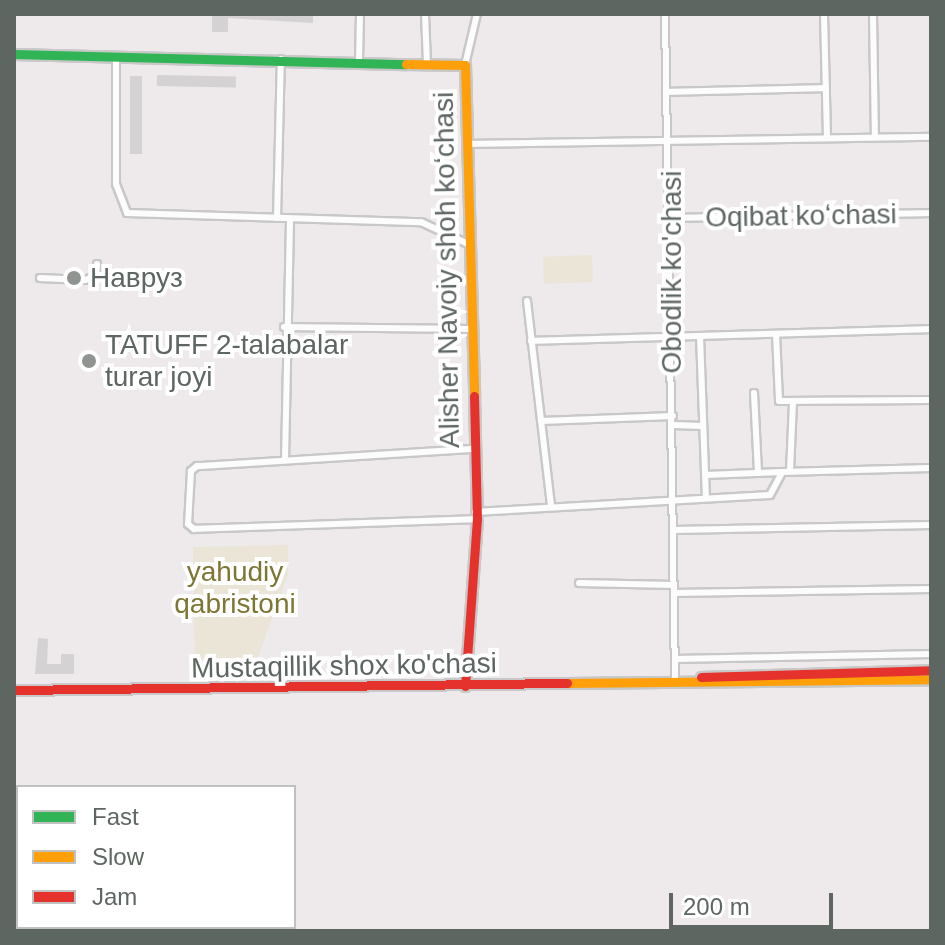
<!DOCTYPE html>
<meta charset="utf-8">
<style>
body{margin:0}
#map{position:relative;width:945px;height:945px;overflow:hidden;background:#eee9eb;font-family:Arial,sans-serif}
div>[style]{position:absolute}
.green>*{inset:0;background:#eae5d6;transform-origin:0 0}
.building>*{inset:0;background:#d4d2d2;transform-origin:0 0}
.roads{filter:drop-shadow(2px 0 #c8c8c8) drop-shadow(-2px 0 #c8c8c8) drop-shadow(0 2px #c8c8c8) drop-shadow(0 -2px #c8c8c8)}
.street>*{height:6px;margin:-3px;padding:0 3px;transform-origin:3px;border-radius:3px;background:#fcfcfc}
.fast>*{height:9px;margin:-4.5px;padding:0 4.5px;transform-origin:4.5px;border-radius:4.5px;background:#30b455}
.slow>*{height:9px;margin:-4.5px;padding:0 4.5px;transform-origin:4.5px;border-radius:4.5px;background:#ff9f0a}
.jam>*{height:9px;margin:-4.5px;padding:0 4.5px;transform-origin:4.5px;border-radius:4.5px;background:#e5322d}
.dots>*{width:22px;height:22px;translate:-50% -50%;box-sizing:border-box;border:4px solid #fff;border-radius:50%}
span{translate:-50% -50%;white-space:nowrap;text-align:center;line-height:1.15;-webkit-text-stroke:8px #fff;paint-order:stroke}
.street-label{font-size:28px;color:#5e6661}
.poi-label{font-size:28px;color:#5e6661}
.left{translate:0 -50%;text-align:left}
.park-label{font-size:28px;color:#7e7635}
.frame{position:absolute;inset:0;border:16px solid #5e6661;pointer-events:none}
.legend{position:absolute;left:16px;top:785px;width:280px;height:144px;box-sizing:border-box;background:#fff;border:2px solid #bfc2c0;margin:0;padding:10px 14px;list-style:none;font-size:24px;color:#5e6661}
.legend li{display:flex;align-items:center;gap:16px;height:40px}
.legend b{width:40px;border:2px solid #bfc2c0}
.scale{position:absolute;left:669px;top:893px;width:164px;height:36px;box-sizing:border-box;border:4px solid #5e6661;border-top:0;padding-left:10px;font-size:24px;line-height:28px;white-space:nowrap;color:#5e6661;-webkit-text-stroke:6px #fff;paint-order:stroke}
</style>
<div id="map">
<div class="green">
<i style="left:592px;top:255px;width:27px;height:49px;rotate:88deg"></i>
<i style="clip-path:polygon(288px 545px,288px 574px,254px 668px,239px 671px,239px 680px,195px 681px,193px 547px)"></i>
</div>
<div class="building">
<i style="clip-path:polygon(212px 14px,313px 14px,313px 23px,228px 18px,228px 32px,212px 32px)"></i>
<i style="left:157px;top:75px;width:79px;height:11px;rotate:1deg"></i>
<i style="left:130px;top:76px;width:12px;height:78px"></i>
<i style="clip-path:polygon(38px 638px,48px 639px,47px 664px,61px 664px,61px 654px,74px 654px,74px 674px,35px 674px)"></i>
</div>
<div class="roads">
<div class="street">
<i style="left:425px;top:14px;width:49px;rotate:87.7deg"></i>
<i style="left:665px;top:14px;width:667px;rotate:89.14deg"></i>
<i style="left:824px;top:14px;width:124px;rotate:88.6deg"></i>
<i style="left:873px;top:14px;width:123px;rotate:89.1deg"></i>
<i style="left:116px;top:56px;width:128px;rotate:90deg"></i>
<i style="left:116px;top:184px;width:31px;rotate:69deg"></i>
<i style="left:127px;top:213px;width:294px;rotate:1.8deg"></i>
<i style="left:421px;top:222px;width:52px;rotate:25.1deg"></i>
<i style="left:359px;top:61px;width:47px;rotate:-88.8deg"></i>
<i style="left:465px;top:65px;width:52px;rotate:-76.8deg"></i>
<i style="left:666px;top:92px;width:160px;rotate:-1.4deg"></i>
<i style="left:468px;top:144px;width:463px;rotate:-0.9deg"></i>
<i style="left:277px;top:218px;width:159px;rotate:-88.6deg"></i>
<i style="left:672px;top:218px;width:259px;rotate:-1.1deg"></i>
<i style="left:40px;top:278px;width:45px;rotate:2.5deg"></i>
<i style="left:85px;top:280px;width:12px;rotate:-20deg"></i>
<i style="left:96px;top:276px;width:12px;rotate:-85deg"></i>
<i style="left:527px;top:301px;width:205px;rotate:83.3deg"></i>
<i style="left:284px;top:327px;width:184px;rotate:0.6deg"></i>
<i style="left:776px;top:334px;width:67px;rotate:87.4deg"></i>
<i style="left:779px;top:401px;width:152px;rotate:-0.4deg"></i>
<i style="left:700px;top:336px;width:162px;rotate:87.9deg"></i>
<i style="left:531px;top:341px;width:400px;rotate:-1.7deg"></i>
<i style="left:754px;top:393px;width:80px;rotate:87.1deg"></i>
<i style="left:541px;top:421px;width:132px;rotate:-2.2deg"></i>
<i style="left:674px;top:425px;width:28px;rotate:2deg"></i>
<i style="left:471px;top:449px;width:275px;rotate:176.4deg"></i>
<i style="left:197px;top:466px;width:8px;rotate:140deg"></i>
<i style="left:191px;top:471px;width:53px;rotate:93.2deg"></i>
<i style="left:188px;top:524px;width:8px;rotate:40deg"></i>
<i style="left:194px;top:529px;width:283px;rotate:-2deg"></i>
<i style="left:285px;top:460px;width:241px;rotate:-88.8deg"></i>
<i style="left:790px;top:471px;width:68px;rotate:-87.5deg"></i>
<i style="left:705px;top:475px;width:77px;rotate:-2.2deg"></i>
<i style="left:475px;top:512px;width:295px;rotate:-3.3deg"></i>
<i style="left:770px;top:495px;width:26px;rotate:-62deg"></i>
<i style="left:782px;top:472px;width:149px;rotate:-1.5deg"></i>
<i style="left:674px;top:530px;width:257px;rotate:-1.1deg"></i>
<i style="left:579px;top:583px;width:95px;rotate:1.2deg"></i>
<i style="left:674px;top:593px;width:257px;rotate:-0.9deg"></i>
<i style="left:675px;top:659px;width:256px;rotate:-1.1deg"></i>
</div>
<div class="fast">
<i style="left:14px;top:54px;width:392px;rotate:1.5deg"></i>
</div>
<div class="slow">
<i style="left:406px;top:64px;width:59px;rotate:1deg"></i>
<i style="left:465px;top:65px;width:331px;rotate:88.4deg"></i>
<i style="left:567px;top:683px;width:364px;rotate:-0.6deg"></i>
</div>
<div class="jam">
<i style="left:701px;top:677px;width:230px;rotate:-1.7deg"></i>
<i style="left:465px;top:686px;width:167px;rotate:-85.9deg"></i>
<i style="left:477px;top:519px;width:123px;rotate:-91.4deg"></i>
<i style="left:14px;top:690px;width:553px;rotate:-0.73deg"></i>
</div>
</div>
<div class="dots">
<i style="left:74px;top:278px;background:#909491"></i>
<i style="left:89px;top:361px;background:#909491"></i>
</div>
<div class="street-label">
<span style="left:801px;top:216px;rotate:-1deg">Oqibat koʻchasi</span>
<span style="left:447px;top:270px;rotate:-91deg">Alisher Navoiy shoh koʻchasi</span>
<span style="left:672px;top:272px;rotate:-90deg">Obodlik ko'chasi</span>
<span style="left:344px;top:666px;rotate:-1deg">Mustaqillik shox ko'chasi</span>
</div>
<div class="poi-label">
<span class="left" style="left:90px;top:278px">Навруз</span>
<span class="left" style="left:105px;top:361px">TATUFF 2-talabalar<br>turar joyi</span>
</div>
<div class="park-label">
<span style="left:235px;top:588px">yahudiy<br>qabristoni</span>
</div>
<div class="frame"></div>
<ul class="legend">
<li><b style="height:10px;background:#30b455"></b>Fast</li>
<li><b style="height:10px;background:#ff9f0a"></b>Slow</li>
<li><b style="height:10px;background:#e5322d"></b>Jam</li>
</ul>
<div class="scale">200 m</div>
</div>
